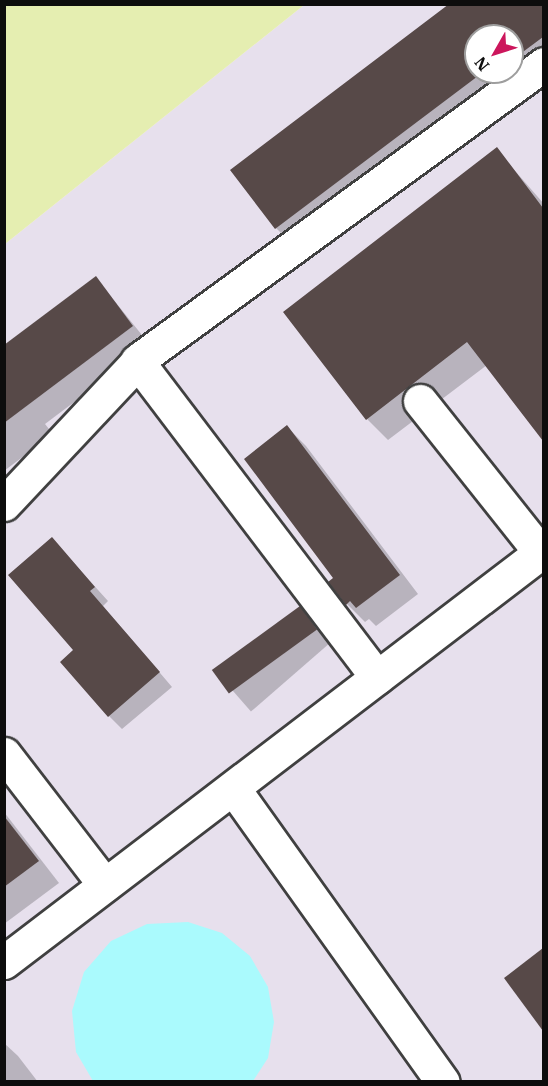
<!DOCTYPE html>
<style>
body{margin:0}
#map{position:relative;width:548px;height:1086px;overflow:hidden;background:#fff5ec;font-family:"IBM Plex Serif",serif}
div>[style]{position:absolute}
.industrial>*{inset:0;background:#e7e0ed}
.green>*{inset:0;background:#e5eeb1}
.water>*{inset:0;background:#aafafd}
.shadow>*{inset:0;background:#0003;transform-origin:0 0}
.building>*{inset:0;background:#574948;transform-origin:0 0}
.roads{filter:drop-shadow(2px 0 #404040) drop-shadow(-2px 0 #404040) drop-shadow(0 2px #404040) drop-shadow(0 -2px #404040)}
.minor>*{height:33px;margin:-16.5px;padding:0 16.5px;transform-origin:16.5px;border-radius:16.5px;background:#fff}
span{translate:-50% -50%;white-space:nowrap;text-align:center;line-height:1.15;-webkit-text-stroke:6px #fff;paint-order:stroke}
.frame{position:absolute;inset:0;border:6px solid #0d0d0d;pointer-events:none}
.north{position:absolute;left:464px;top:24px;width:60px;height:60px;box-sizing:border-box;background:#fff;border:2px solid #9e9e9e;border-radius:50%;rotate:231deg;font-size:16px;font-weight:700;line-height:24px;text-align:center;color:#0d0d0d}
.north::after{content:'';display:block;margin:auto;width:21px;height:27px;background:#cc165c;clip-path:polygon(50% 0,100% 100%,50% 72%,0 100%)}
</style>
<div id="map">
<div class="industrial">
<i style="clip-path:polygon(evenodd,304px 5px,543px 5px,543px 1081px,5px 1082px,5px 244px,304px 5px,476px 36px,512px 36px,512px 72px,476px 72px,476px 36px)"></i>
</div>
<div class="green">
<i style="clip-path:polygon(5px 4px,304px 4px,304px 5px,5px 244px)"></i>
</div>
<div class="water">
<i style="clip-path:polygon(188px 922px,222px 933px,250px 956px,268px 987px,274px 1022px,268px 1058px,253px 1081px,93px 1081px,76px 1052px,72px 1011px,84px 972px,111px 941px,147px 924px)"></i>
</div>
<div class="shadow">
<i style="clip-path:polygon(evenodd,452px 4px,544px 4px,544px 72px,297px 249px,276px 228px,452px 4px,476px 36px,512px 36px,512px 72px,476px 72px,476px 36px)"></i>
<i style="clip-path:polygon(496px 149px,544px 204px,544px 439px,487px 365px,388px 440px,367px 419px)"></i>
<i style="clip-path:polygon(96px 278px,150px 345px,45px 424px,53px 434px,4px 471px,4px 347px)"></i>
<i style="clip-path:polygon(287px 427px,306px 446px,418px 594px,376px 626px,369px 619px,365px 622px,347px 604px,335px 578px)"></i>
<i style="clip-path:polygon(52px 539px,108px 601px,103px 606px,172px 687px,122px 729px,109px 716px,75px 651px)"></i>
<i style="left:300px;top:608px;width:46px;height:105px;rotate:49deg"></i>
<i style="clip-path:polygon(4px 812px,59px 883px,4px 924px)"></i>
<i style="clip-path:polygon(544px 950px,544px 1028px,506px 978px)"></i>
<i style="clip-path:polygon(4px 1043px,18px 1056px,38px 1082px,4px 1082px)"></i>
</div>
<div class="building">
<i style="clip-path:polygon(449px 4px,543px 4px,543px 37px,512px 60px,512px 36px,476px 36px,476px 72px,496px 72px,483px 82px,478px 76px,275px 229px,230px 170px)"></i>
<i style="clip-path:polygon(497px 147px,543px 208px,543px 441px,467px 342px,366px 420px,283px 312px)"></i>
<i style="clip-path:polygon(96px 276px,133px 326px,4px 423px,4px 345px)"></i>
<i style="clip-path:polygon(287px 425px,400px 575px,356px 608px,350px 601px,346px 605px,328px 582px,333px 578px,244px 459px)"></i>
<i style="clip-path:polygon(52px 537px,95px 587px,90px 591px,160px 672px,108px 717px,60px 662px,73px 650px,8px 575px)"></i>
<i style="left:300px;top:606px;width:29px;height:109px;rotate:54deg"></i>
<i style="clip-path:polygon(4px 816px,39px 861px,4px 887px)"></i>
<i style="clip-path:polygon(543px 948px,543px 1031px,504px 978px)"></i>
</div>
<div class="roads">
<div class="minor">
<i style="left:137px;top:361px;width:397px;rotate:52.8deg"></i>
<i style="left:420px;top:401px;width:193px;rotate:51.5deg"></i>
<i style="left:4px;top:504px;width:200px;rotate:-46.8deg"></i>
<i style="left:141px;top:358px;width:499px;rotate:-36.1deg"></i>
<i style="left:4px;top:754px;width:165px;rotate:52.4deg"></i>
<i style="left:233px;top:788px;width:361px;rotate:54.5deg"></i>
<i style="left:4px;top:962px;width:679px;rotate:-37.34deg"></i>
</div>
</div>
<div class="frame"></div>
<div class="north">N</div>
</div>
